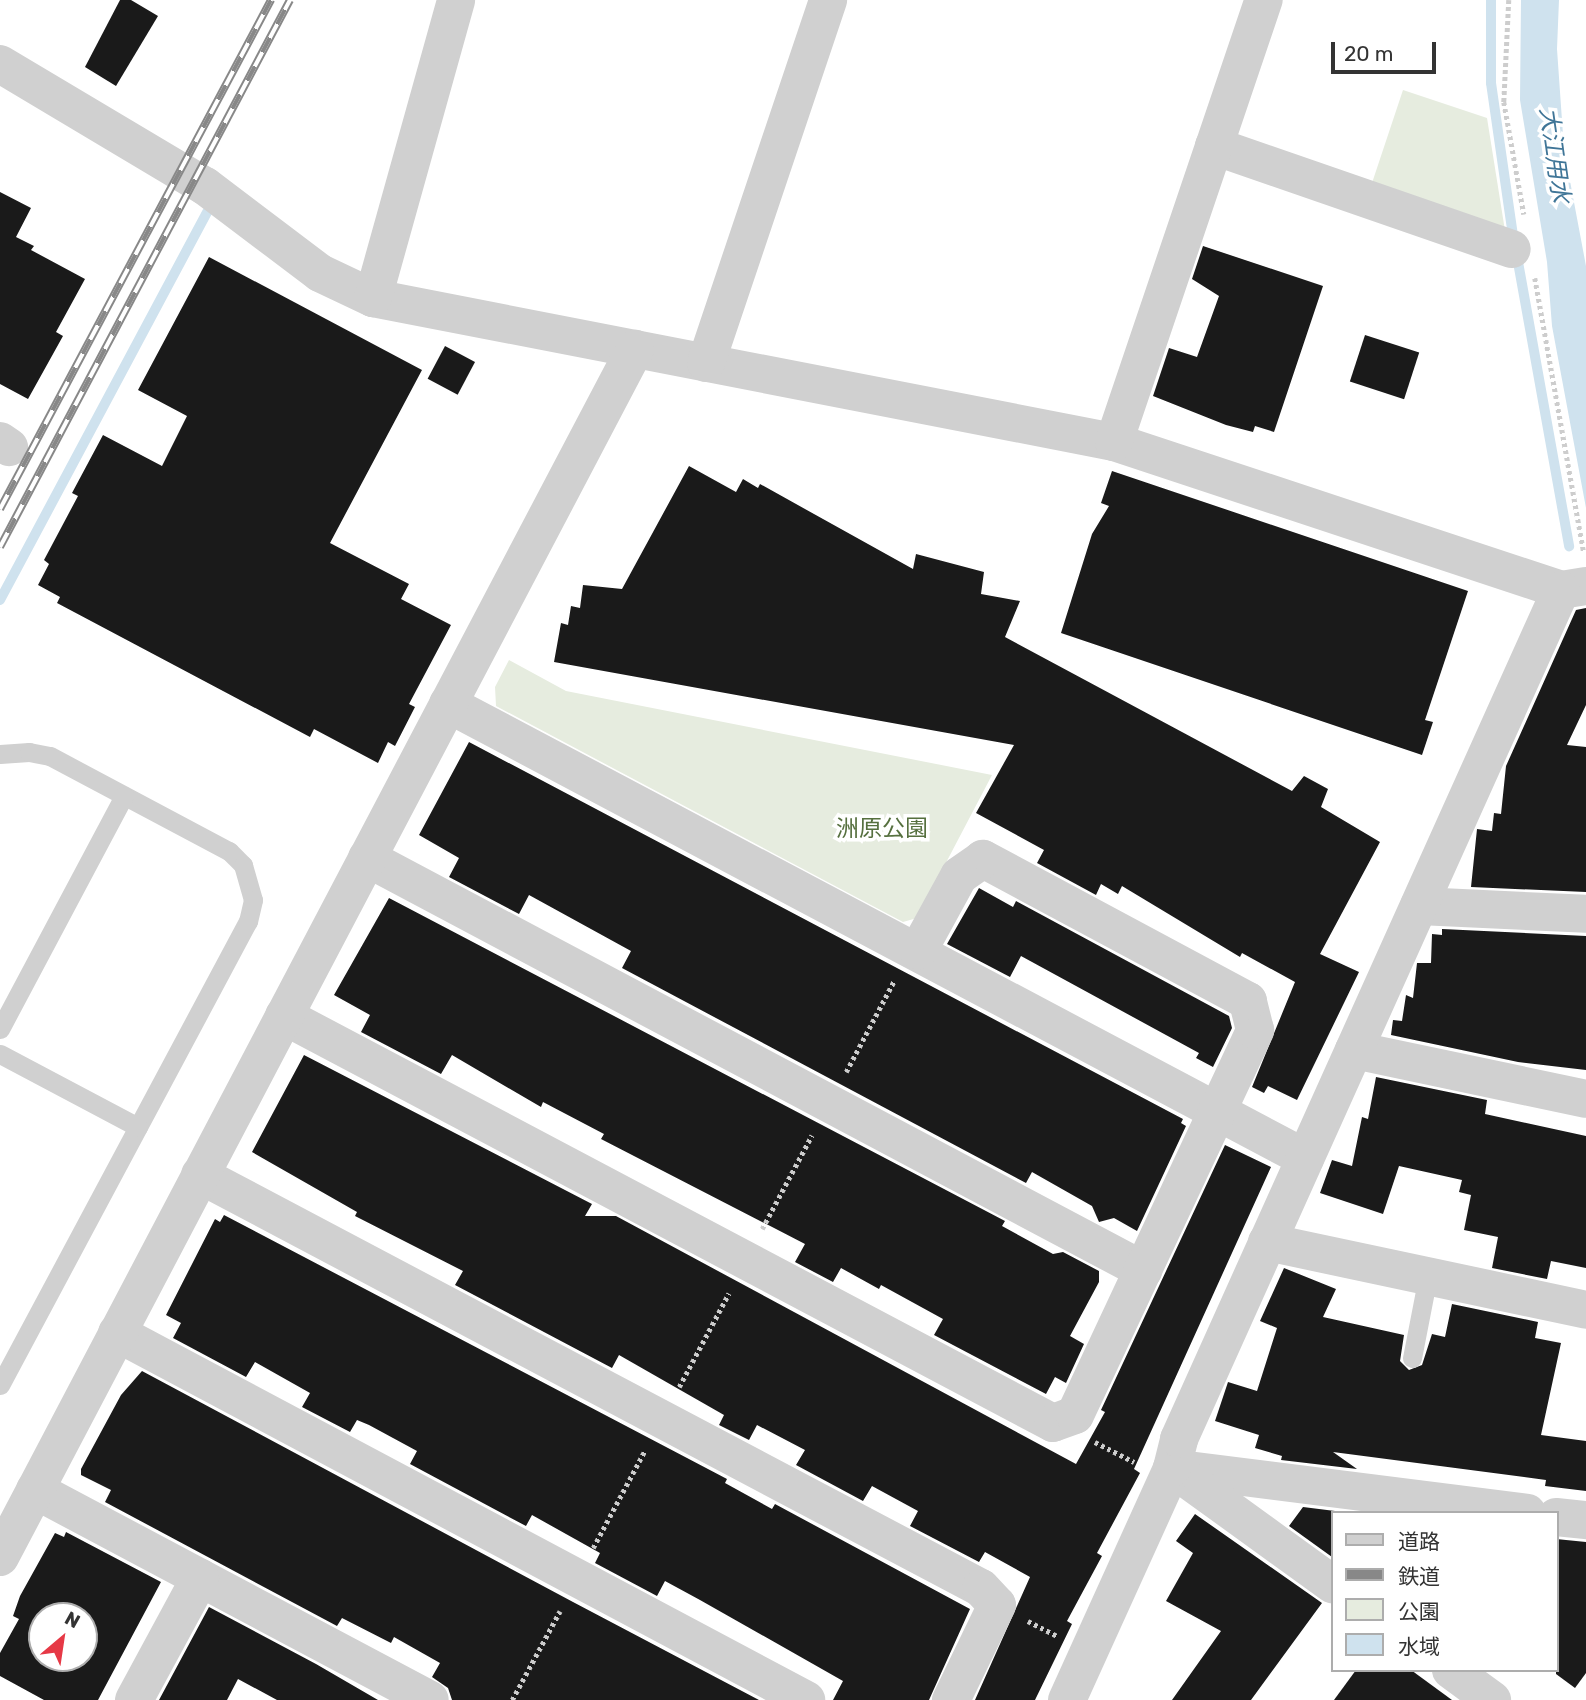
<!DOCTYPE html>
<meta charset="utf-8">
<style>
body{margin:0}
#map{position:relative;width:1586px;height:1700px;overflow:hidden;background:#fff;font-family:Rubik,"Noto Sans JP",sans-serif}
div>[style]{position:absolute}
.green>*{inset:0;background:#e6ecdf}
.water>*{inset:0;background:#cfe2ee}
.stream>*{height:10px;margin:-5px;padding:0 5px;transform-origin:5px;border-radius:5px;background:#cfe2ee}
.building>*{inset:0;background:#1a1a1a;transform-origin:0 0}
.path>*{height:4.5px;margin-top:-2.25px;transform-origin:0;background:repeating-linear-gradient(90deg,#cdcdcd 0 3.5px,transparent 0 7px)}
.service>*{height:19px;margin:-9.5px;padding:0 9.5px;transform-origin:9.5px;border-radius:9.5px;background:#d0d0d0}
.minor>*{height:38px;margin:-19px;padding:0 19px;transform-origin:19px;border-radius:19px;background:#d0d0d0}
.rail>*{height:8px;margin-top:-4px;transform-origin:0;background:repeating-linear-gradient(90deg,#fff 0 16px,#888 0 32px);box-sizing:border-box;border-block:2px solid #888}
span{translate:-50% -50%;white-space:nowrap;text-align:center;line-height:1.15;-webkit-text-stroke:7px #fff;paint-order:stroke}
.park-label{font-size:23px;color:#56703f}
.water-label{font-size:24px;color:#3f7597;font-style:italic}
.legend{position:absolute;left:1331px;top:1511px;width:228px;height:161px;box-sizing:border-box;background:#fff;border:2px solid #adadad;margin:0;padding:9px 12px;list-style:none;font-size:21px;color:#333}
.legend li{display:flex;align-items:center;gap:14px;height:35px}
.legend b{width:35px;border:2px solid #adadad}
.north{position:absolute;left:28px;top:1602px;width:70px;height:70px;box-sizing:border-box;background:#fff;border:2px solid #adadad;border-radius:50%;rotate:29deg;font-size:19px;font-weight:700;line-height:28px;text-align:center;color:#333}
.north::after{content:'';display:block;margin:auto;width:24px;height:32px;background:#e63946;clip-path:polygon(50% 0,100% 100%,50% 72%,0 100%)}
.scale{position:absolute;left:1331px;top:42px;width:105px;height:32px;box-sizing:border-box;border:4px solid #333;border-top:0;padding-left:9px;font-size:21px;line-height:24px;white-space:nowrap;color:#333;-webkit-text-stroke:5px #fff;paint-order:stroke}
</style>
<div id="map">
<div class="green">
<i style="clip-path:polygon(1403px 90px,1487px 118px,1506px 237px,1369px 192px)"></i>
<i style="clip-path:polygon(509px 660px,566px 691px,992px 775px,917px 918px,903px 922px,496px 706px,495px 687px)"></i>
</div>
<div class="water">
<i style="clip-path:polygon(1521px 0,1559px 0,1557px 49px,1564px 149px,1586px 266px,1586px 508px,1552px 326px,1547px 262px,1520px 100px)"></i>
</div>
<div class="stream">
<i style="left:1491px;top:0;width:83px;rotate:90deg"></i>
<i style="left:1491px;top:83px;width:155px;rotate:81.8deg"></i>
<i style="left:1518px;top:262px;width:289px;rotate:79.8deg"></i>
<i style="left:0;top:600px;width:440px;rotate:-61.9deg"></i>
</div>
<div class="building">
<i style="clip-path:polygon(120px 0,131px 0,158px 16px,116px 86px,85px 67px)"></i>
<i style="clip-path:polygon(0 192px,31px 208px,16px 237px,34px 246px,31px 250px,85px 279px,56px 332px,63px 336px,28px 399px,0 384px)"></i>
<i style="clip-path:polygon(1203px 246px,1323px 286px,1274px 432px,1255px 426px,1253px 432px,1226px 425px,1153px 396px,1169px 348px,1197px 357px,1219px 296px,1192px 279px)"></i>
<i style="clip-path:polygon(209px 257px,422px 370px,330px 543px,409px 584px,401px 599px,451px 625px,409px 704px,415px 707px,395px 746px,388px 742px,378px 763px,314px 729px,310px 737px,57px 603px,60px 597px,38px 585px,49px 564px,44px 560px,78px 496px,72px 493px,103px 435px,162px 466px,187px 416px,138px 390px)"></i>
<i style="left:1365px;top:335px;width:57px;height:49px;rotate:18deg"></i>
<i style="left:445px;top:346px;width:34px;height:37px;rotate:28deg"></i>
<i style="clip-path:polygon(689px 466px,736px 492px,743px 479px,758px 488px,760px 484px,913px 569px,916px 554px,984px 572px,981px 594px,1020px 601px,1005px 637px,1292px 791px,1304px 776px,1328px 789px,1321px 807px,1380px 842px,1320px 954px,1359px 972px,1297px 1100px,1268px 1086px,1264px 1093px,1252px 1087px,1295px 982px,1242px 953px,1240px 957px,1122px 886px,1118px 894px,1101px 884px,1096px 895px,1037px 863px,1044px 850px,976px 813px,1014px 745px,554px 662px,561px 623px,568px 625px,571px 606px,580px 608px,583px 585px,622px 589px)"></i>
<i style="clip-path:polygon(1112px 471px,1468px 591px,1425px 720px,1433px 722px,1422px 755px,1061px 633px,1092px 534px,1109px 506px,1101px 503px)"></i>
<i style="clip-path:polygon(1586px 608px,1586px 705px,1567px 745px,1586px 747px,1586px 892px,1471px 887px,1477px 829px,1492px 831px,1494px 813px,1501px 814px,1506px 766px,1576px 610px)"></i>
<i style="clip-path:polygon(469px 742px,1183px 1119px,1181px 1123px,1186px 1126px,1137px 1231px,1114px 1218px,1099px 1222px,1092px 1206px,1032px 1172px,1026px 1183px,622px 968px,631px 951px,529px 895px,519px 914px,449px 877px,459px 858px,419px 835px)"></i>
<i style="clip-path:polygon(979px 888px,1013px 907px,1016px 901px,1229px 1016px,1232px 1028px,1213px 1067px,1196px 1058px,1199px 1053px,1021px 956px,1010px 977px,947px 944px)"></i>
<i style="clip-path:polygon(389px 898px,1005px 1221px,1002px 1226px,1053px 1254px,1063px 1252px,1099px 1271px,1099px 1282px,1070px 1336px,1084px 1344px,1066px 1383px,1055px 1377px,1046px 1394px,934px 1335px,943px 1319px,881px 1285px,879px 1289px,841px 1268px,833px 1282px,795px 1262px,805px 1244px,601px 1139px,604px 1134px,543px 1102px,541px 1107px,452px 1055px,441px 1074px,361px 1032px,370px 1015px,334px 995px)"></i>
<i style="clip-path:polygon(1442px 929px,1586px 936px,1586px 1070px,1518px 1062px,1391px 1035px,1393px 1020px,1402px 1021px,1406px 995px,1413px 998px,1417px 963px,1431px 963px,1432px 934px,1442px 935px)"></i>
<i style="clip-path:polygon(304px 1055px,592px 1204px,585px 1216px,616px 1216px,1076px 1464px,1105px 1412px,1101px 1410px,1225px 1145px,1271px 1167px,1134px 1469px,1140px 1473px,1097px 1553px,1102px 1556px,1067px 1621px,1072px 1624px,1035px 1700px,975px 1700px,1030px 1577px,985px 1552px,979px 1562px,910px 1526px,918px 1511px,872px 1486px,863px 1501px,796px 1465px,805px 1450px,757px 1425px,749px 1440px,719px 1425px,724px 1415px,619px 1355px,612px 1368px,455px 1285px,463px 1271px,355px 1216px,357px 1212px,252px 1152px)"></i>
<i style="clip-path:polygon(1376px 1077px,1487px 1100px,1485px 1114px,1586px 1136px,1586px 1268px,1551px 1261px,1547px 1279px,1492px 1268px,1498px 1237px,1464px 1230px,1471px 1195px,1459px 1192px,1462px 1180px,1399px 1166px,1383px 1214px,1320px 1193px,1332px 1160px,1352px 1166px,1362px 1117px,1368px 1119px)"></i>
<i style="clip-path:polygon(224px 1215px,727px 1479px,725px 1483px,772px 1509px,775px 1504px,970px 1609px,929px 1700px,833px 1700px,843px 1681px,700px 1600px,665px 1581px,657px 1596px,595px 1563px,600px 1553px,532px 1515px,526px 1526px,410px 1464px,417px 1451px,369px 1425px,357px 1420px,350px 1432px,302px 1407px,310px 1393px,255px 1362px,246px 1377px,173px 1338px,181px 1323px,166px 1315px,215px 1219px,220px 1222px)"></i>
<i style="clip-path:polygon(1284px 1268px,1336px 1289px,1323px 1317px,1404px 1335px,1400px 1361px,1409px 1370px,1422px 1365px,1432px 1334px,1445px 1337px,1452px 1304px,1538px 1322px,1535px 1338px,1561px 1343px,1541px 1435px,1586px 1441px,1586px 1491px,1545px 1486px,1546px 1480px,1333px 1452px,1357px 1469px,1281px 1460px,1282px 1456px,1255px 1448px,1259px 1435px,1215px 1421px,1228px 1382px,1257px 1391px,1277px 1328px,1260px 1321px)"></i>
<i style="clip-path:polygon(142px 1371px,573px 1602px,759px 1700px,452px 1700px,448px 1688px,432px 1677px,440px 1663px,394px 1637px,391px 1643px,342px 1618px,337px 1626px,105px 1502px,111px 1490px,81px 1475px,81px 1469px,121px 1395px)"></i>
<i style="clip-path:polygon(1303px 1507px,1351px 1513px,1332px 1513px,1332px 1557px,1289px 1526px)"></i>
<i style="clip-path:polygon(1195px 1514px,1322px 1603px,1251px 1700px,1172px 1700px,1221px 1631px,1166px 1601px,1193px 1553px,1176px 1541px)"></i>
<i style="clip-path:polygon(evenodd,66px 1532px,161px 1582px,98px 1700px,44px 1700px,0 1676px,0 1653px,19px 1619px,13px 1616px,20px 1596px,55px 1533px,64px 1537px,66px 1532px,42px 1616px,84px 1616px,84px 1658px,42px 1658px,42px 1616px)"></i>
<i style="clip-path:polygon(1556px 1539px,1586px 1542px,1586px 1673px,1575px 1688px,1556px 1674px)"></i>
<i style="clip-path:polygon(209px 1607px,316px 1664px,378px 1700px,277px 1700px,238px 1679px,227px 1700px,159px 1700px)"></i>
<i style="clip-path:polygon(1356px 1670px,1411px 1670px,1452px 1700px,1334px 1700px)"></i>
</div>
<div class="path">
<i style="left:1509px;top:0;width:102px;rotate:92.8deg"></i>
<i style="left:1504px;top:102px;width:114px;rotate:79.9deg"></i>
<i style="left:1535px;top:278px;width:278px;rotate:79.9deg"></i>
<i style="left:846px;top:1072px;width:103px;rotate:-62.2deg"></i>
<i style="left:762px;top:1229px;width:106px;rotate:-62deg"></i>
<i style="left:679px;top:1387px;width:106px;rotate:-62deg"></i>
<i style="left:1095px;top:1442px;width:44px;rotate:27.1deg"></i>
<i style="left:593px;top:1548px;width:111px;rotate:-62deg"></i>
<i style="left:1028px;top:1621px;width:34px;rotate:27deg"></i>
<i style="left:512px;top:1700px;width:101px;rotate:-61.7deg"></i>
</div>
<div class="service">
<i style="left:0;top:754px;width:29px;rotate:-4deg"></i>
<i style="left:29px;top:752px;width:21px;rotate:11deg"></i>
<i style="left:50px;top:756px;width:203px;rotate:28deg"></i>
<i style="left:229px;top:851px;width:20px;rotate:45deg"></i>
<i style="left:243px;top:865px;width:36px;rotate:74deg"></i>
<i style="left:253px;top:900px;width:22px;rotate:103deg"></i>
<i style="left:248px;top:921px;width:526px;rotate:118.12deg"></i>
<i style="left:0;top:1029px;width:264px;rotate:-62deg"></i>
<i style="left:0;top:1054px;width:156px;rotate:27.9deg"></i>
<i style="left:1412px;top:1358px;width:84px;rotate:-79deg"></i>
</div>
<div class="minor">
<i style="left:0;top:64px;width:239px;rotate:30.8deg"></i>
<i style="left:205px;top:186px;width:144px;rotate:37.1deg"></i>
<i style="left:320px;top:273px;width:59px;rotate:25.3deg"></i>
<i style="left:373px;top:298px;width:755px;rotate:11deg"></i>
<i style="left:1114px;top:442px;width:471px;rotate:18.3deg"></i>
<i style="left:1561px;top:590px;width:25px;rotate:-9deg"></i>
<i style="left:1214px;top:146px;width:315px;rotate:19.1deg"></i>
<i style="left:373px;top:298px;width:309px;rotate:-74.4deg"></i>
<i style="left:706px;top:363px;width:383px;rotate:-71.4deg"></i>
<i style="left:0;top:441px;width:11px;rotate:34deg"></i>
<i style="left:1114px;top:442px;width:467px;rotate:-71.3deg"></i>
<i style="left:448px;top:704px;width:970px;rotate:27.91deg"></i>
<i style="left:367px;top:858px;width:879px;rotate:27.97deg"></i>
<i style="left:1419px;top:906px;width:167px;rotate:2.7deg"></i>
<i style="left:284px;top:1016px;width:870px;rotate:27.89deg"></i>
<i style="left:1053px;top:1423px;width:23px;rotate:-20deg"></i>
<i style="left:1075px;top:1415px;width:425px;rotate:-64.9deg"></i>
<i style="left:1255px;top:1030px;width:30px;rotate:-104deg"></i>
<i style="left:1248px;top:1001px;width:301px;rotate:-151.8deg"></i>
<i style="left:983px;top:859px;width:29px;rotate:145deg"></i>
<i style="left:959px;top:876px;width:85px;rotate:118.7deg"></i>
<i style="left:1354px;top:1050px;width:237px;rotate:11.9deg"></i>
<i style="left:200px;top:1175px;width:883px;rotate:27.87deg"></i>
<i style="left:981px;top:1588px;width:23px;rotate:47deg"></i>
<i style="left:997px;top:1605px;width:106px;rotate:115.8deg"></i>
<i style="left:1267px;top:1242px;width:326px;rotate:12deg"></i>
<i style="left:117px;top:1333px;width:781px;rotate:28.04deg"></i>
<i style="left:1172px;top:1468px;width:358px;rotate:7.2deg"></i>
<i style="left:1176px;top:1471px;width:193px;rotate:35.9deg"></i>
<i style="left:35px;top:1490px;width:447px;rotate:28deg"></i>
<i style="left:1556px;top:1517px;width:30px;rotate:6deg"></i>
<i style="left:0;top:1557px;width:1365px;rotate:-62.27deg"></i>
<i style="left:1451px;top:1670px;width:51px;rotate:36.2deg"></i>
<i style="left:134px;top:1700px;width:139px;rotate:-61.6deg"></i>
<i style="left:1067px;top:1700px;width:255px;rotate:-65.6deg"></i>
<i style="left:1172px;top:1468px;width:30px;rotate:-76deg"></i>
<i style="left:1179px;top:1439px;width:931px;rotate:-65.78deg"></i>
</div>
<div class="rail">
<i style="left:0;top:509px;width:577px;rotate:-61.97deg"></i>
<i style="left:0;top:547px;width:619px;rotate:-62.07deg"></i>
</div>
<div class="park-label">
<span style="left:882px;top:828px">洲原公園</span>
</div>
<div class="water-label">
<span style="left:1554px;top:155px;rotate:82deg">大江用水</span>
</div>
<ul class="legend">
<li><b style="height:9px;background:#d0d0d0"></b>道路</li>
<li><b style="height:9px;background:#888"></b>鉄道</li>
<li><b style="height:19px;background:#e6ecdf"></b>公園</li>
<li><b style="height:19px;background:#cfe2ee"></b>水域</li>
</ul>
<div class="north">N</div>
<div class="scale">20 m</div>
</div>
